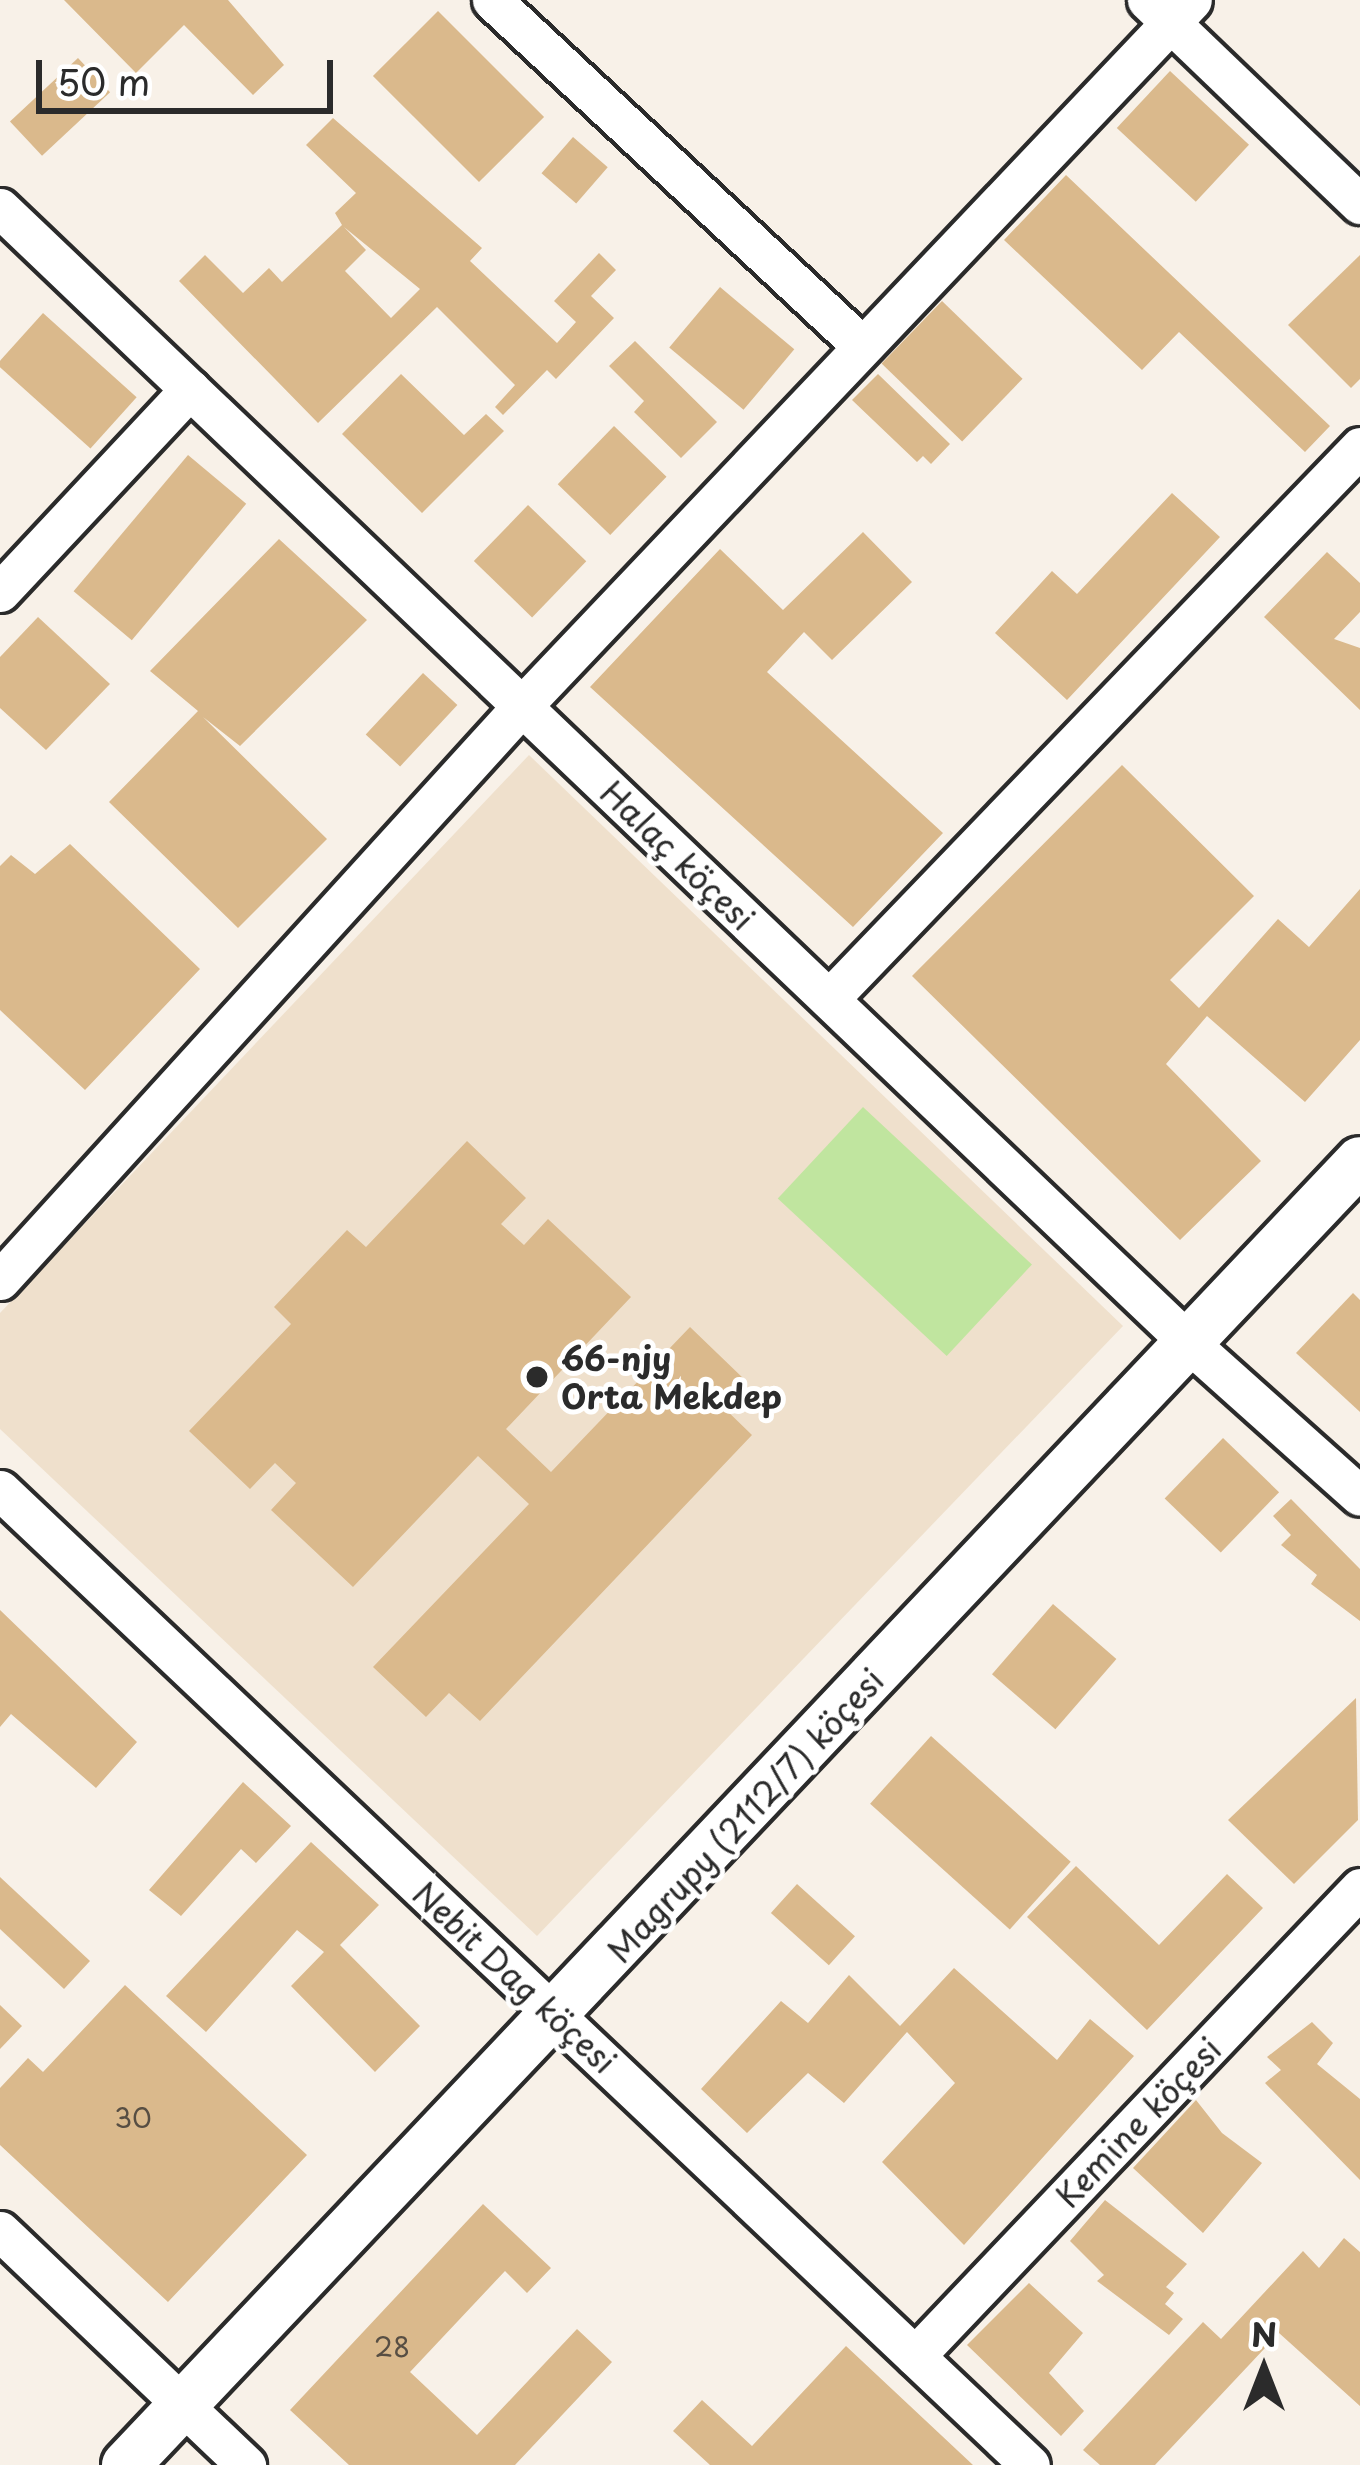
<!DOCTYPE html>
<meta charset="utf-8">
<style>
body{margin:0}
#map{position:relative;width:1360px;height:2465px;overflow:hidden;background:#f8f1e8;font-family:"Playpen Sans",sans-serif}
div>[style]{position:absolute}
.built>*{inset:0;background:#efe0cc}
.green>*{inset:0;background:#c0e59f;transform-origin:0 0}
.building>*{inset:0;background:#dab98c;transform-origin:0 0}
.roads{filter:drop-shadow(3px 0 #2b2b2b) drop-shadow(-3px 0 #2b2b2b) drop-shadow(0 3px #2b2b2b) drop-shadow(0 -3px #2b2b2b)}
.minor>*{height:39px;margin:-19.5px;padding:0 19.5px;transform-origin:19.5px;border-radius:19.5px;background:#fff}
.tertiary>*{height:48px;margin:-24px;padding:0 24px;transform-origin:24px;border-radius:24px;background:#fff}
.dots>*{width:33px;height:33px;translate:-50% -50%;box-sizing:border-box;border:6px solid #fff;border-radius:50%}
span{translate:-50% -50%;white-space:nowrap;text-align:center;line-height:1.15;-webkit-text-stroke:10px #fff;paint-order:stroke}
.number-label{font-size:27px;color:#574e43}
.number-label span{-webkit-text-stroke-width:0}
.street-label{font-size:33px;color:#2b2b2b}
.poi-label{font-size:33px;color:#2b2b2b;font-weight:700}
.left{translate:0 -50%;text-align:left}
.north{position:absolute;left:1204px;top:2309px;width:120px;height:120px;-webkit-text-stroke:9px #fff;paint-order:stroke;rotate:0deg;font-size:33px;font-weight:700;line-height:48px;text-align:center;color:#2b2b2b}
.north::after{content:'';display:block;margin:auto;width:42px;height:54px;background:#2b2b2b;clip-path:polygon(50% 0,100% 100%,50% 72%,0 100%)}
.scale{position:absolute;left:36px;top:60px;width:297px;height:54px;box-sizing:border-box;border:6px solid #2b2b2b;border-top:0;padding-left:15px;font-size:36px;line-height:42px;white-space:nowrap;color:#2b2b2b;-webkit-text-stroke:9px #fff;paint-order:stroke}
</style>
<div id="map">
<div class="built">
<i style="clip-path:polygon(529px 755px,1123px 1326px,537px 1936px,0 1429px,0 1313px)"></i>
</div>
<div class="green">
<i style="left:863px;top:1107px;width:231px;height:125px;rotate:43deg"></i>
</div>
<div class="building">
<i style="clip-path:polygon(64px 0,228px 0,284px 65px,253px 95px,184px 25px,136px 73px)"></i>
<i style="left:438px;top:11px;width:150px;height:92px;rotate:45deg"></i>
<i style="left:78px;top:58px;width:47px;height:93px;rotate:47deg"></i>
<i style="left:1170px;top:71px;width:108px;height:78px;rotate:43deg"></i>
<i style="clip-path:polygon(evenodd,333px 118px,482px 248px,470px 261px,557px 343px,576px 322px,554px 301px,599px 253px,616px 270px,591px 296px,614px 318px,556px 379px,547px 370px,503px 415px,495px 407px,515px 385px,437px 307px,318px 423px,179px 281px,205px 255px,243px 293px,269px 268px,282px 282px,342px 225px,335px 213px,356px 193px,306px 145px,333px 118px,344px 227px,420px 289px,391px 318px,345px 271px,366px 250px,344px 227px)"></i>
<i style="left:573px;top:137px;width:46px;height:48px;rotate:41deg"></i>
<i style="clip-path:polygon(1066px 175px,1330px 426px,1305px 452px,1179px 332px,1142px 370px,1004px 240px)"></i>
<i style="clip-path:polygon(1360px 255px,1360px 379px,1351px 388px,1288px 325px)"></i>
<i style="left:720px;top:287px;width:97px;height:79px;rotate:40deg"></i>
<i style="left:942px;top:301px;width:112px;height:87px;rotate:44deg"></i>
<i style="left:43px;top:313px;width:126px;height:69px;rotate:42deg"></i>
<i style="clip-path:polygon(635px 341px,717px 422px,681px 458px,634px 412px,644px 401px,609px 366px)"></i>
<i style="clip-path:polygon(401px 374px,464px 435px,486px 414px,504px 431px,422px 513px,342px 434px)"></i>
<i style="clip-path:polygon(878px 374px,950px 444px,931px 464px,923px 456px,917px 462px,852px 400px)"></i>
<i style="left:614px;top:426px;width:73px;height:81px;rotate:44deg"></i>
<i style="left:188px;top:455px;width:76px;height:178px;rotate:40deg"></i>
<i style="clip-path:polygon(1172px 493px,1220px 537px,1067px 700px,995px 633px,1052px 571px,1077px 594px)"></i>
<i style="left:528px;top:505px;width:81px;height:78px;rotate:44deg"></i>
<i style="clip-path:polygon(863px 532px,912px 582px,832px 660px,804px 632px,767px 672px,943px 833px,853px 927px,590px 687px,720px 549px,783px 610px)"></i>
<i style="clip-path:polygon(279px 539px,367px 620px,240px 746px,203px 717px,327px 839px,238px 928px,109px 802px,198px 711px,150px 671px)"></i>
<i style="clip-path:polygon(1327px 552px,1360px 583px,1360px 612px,1334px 639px,1360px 648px,1360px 710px,1264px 617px)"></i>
<i style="clip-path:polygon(38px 617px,110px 684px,46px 750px,0 708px,0 657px)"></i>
<i style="left:423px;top:673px;width:47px;height:84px;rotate:43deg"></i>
<i style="clip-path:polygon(1122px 765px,1254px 896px,1170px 980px,1199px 1008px,1278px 919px,1309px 947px,1360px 889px,1360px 1040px,1305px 1102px,1207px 1016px,1166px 1064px,1261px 1161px,1180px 1240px,912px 976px)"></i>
<i style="clip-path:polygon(70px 844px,200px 969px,85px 1090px,0 1010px,0 866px,11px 855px,35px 874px)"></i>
<i style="clip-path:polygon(467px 1141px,526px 1198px,501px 1224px,524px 1245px,548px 1219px,631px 1297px,506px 1429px,551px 1472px,690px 1327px,744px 1379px,720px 1404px,752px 1435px,480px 1721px,449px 1693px,426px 1717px,373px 1667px,529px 1504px,478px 1456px,353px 1587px,271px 1510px,296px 1483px,275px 1463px,250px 1489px,189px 1431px,291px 1324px,274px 1307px,347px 1230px,366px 1247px)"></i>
<i style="clip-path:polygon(1353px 1293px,1360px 1300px,1360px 1412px,1296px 1353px)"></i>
<i style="left:1223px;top:1438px;width:78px;height:84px;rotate:44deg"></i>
<i style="clip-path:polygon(1291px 1499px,1360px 1569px,1360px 1621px,1311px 1584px,1317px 1575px,1281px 1545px,1291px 1535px,1273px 1516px)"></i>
<i style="left:1053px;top:1604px;width:84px;height:93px;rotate:41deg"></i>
<i style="clip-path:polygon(0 1610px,137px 1742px,96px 1788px,11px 1714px,0 1727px)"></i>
<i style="clip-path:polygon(1356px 1698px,1358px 1820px,1294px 1884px,1228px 1820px)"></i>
<i style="left:931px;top:1736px;width:188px;height:91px;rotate:42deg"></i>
<i style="clip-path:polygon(243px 1782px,291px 1826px,256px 1863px,241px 1849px,181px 1916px,149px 1890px)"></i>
<i style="clip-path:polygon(311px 1842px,379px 1905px,340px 1945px,420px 2026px,375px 2072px,291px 1986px,324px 1952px,297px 1930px,206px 2032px,166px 1996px)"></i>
<i style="clip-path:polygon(1076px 1866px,1159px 1945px,1227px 1874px,1263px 1908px,1147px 2030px,1027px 1917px)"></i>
<i style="clip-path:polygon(0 1877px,90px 1961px,64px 1989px,0 1929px)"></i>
<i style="left:797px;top:1884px;width:78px;height:39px;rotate:42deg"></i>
<i style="clip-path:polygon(954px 1968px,1057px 2060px,1090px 2019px,1134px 2056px,964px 2245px,882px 2162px,955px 2083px,907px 2032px,844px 2103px,808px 2073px,747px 2133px,701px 2089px,781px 2001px,808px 2023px,849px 1975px,900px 2026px)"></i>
<i style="clip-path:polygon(125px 1985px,307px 2155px,168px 2302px,0 2145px,0 2088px,28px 2058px,43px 2072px)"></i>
<i style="clip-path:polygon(0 2005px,22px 2026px,0 2049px)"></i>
<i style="clip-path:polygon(1312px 2022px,1333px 2043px,1317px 2064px,1360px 2099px,1360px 2180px,1265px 2083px,1281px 2070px,1267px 2057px)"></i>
<i style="clip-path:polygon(1196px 2100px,1222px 2133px,1262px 2163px,1203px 2233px,1133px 2168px)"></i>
<i style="clip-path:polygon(1105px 2200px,1187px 2264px,1166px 2287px,1174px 2293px,1165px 2304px,1183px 2319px,1169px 2335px,1097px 2281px,1104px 2275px,1070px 2241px)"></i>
<i style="clip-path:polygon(483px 2204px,551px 2268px,527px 2293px,505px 2271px,410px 2372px,477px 2435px,577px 2329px,612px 2362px,515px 2465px,349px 2465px,290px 2410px)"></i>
<i style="clip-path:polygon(1344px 2238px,1360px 2252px,1360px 2406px,1279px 2333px,1155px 2465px,1100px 2465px,1083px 2450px,1203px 2322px,1221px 2339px,1303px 2251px,1319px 2268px)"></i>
<i style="clip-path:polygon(1029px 2283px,1083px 2333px,1049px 2373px,1084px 2411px,1061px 2436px,967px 2345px)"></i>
<i style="clip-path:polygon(846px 2346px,973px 2465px,710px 2465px,673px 2431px,702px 2400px,752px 2446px)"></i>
</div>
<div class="roads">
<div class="minor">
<i style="left:492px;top:0;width:507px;rotate:43.08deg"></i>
<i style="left:1147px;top:0;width:295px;rotate:43.8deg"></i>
<i style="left:0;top:208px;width:1644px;rotate:43.67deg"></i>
<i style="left:1189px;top:1343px;width:229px;rotate:41.8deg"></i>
<i style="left:0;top:592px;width:278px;rotate:-46.9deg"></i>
<i style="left:829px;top:999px;width:766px;rotate:-46.11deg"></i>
<i style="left:0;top:1280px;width:776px;rotate:-47.72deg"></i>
<i style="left:522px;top:706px;width:973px;rotate:-46.5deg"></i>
<i style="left:0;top:1490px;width:1418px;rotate:43.43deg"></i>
<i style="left:0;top:2231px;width:340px;rotate:43.6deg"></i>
<i style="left:915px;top:2356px;width:646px;rotate:-46.44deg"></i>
</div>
<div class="tertiary">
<i style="left:126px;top:2465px;width:1795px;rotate:-46.58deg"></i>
</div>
</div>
<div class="dots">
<i style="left:537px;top:1377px;background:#2b2b2b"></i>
</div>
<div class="number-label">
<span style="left:133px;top:2117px">30</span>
<span style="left:392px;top:2346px">28</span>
</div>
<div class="street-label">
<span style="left:678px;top:855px;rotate:44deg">Halaç köçesi</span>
<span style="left:745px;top:1815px;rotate:-47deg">Magrupy (2112/7) köçesi</span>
<span style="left:515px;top:1977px;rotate:43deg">Nebit Dag köçesi</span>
<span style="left:1138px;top:2122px;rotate:-46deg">Kemine köçesi</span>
</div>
<div class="poi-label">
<span class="left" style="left:561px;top:1377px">66-njy<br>Orta Mekdep</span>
</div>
<div class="north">N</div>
<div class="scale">50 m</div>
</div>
